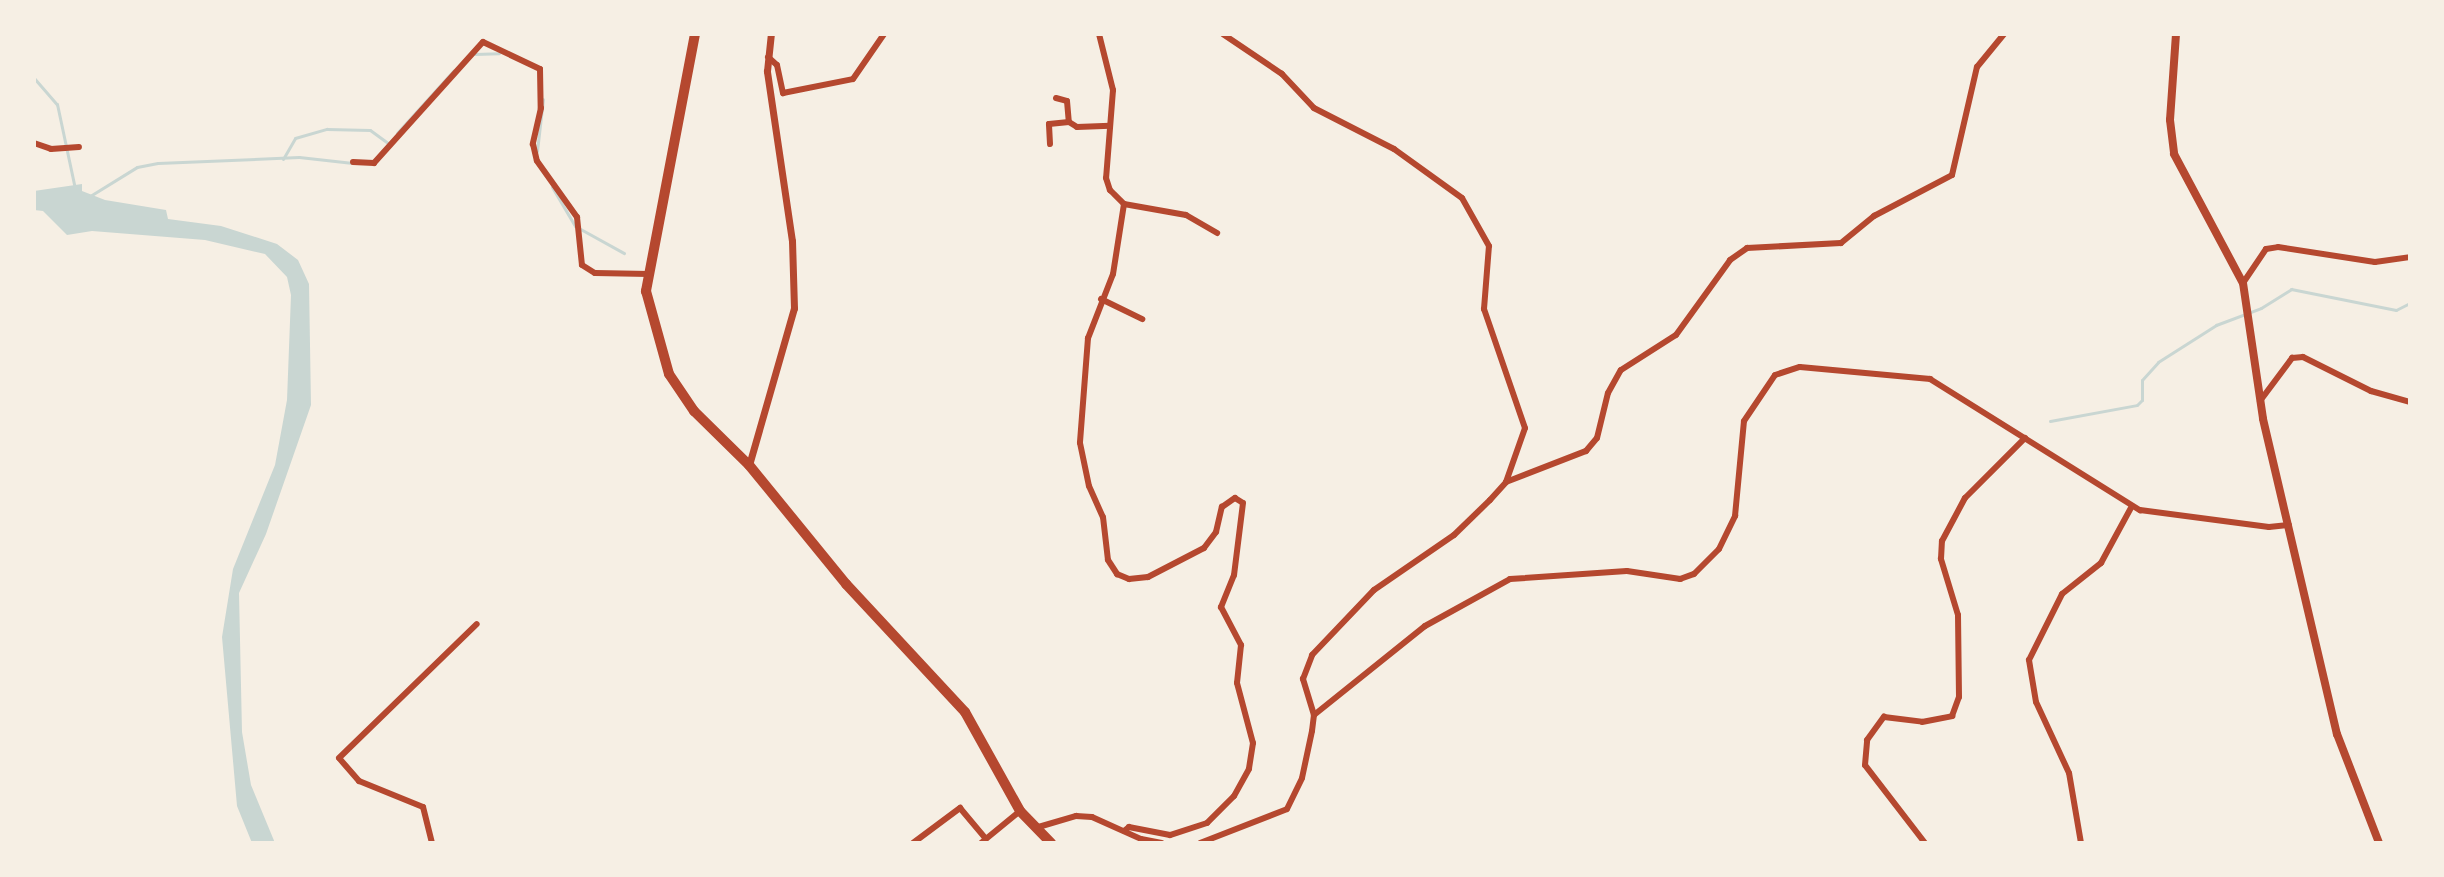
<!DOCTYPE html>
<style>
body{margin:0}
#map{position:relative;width:2444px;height:877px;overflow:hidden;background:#f6efe4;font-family:Literata,serif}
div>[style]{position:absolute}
.water>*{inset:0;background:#c9d6d2}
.stream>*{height:3px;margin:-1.5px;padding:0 1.5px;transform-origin:1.5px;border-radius:1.5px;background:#c9d6d2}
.minor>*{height:6px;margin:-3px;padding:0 3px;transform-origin:3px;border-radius:3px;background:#b5482f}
.tertiary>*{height:7px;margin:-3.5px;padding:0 3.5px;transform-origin:3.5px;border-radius:3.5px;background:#b5482f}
.secondary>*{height:8px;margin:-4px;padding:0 4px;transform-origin:4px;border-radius:4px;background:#b5482f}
.trunk>*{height:10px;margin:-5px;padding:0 5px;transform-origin:5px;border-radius:5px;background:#b5482f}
span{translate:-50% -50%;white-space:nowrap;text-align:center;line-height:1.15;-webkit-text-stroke:8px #f6efe4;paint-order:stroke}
.frame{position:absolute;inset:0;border:36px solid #f6efe4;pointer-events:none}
</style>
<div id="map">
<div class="water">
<i style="clip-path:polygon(82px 184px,82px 191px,105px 200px,166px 210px,168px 219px,221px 226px,277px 244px,298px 260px,309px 284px,311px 405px,266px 534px,239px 593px,242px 732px,251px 785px,275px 843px,252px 843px,237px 806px,222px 637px,233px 569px,275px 465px,287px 400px,291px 295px,287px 277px,265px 254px,205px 240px,92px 231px,67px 235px,43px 211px,34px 210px,34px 191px)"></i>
</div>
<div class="stream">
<i style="left:475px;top:54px;width:24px;rotate:-2deg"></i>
<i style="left:34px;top:78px;width:35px;rotate:49deg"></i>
<i style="left:57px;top:104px;width:87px;rotate:78deg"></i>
<i style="left:397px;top:133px;width:84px;rotate:-47.9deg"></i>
<i style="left:537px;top:151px;width:52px;rotate:-83.4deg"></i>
<i style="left:283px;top:159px;width:24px;rotate:-60deg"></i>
<i style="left:295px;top:138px;width:33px;rotate:-16deg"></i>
<i style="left:327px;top:129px;width:43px;rotate:1.3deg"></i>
<i style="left:370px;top:130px;width:22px;rotate:36deg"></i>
<i style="left:552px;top:187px;width:45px;rotate:59.5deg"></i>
<i style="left:575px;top:226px;width:56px;rotate:28.9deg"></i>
<i style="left:90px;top:196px;width:55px;rotate:-31.7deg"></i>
<i style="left:137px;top:167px;width:21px;rotate:-11deg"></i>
<i style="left:158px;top:163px;width:141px;rotate:-2.4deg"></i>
<i style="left:299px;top:157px;width:54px;rotate:6.3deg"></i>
<i style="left:2050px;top:421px;width:88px;rotate:-10.4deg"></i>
<i style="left:2137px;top:405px;width:7px;rotate:-45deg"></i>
<i style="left:2142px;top:400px;width:20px;rotate:-90deg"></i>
<i style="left:2142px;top:380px;width:24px;rotate:-48deg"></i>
<i style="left:2158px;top:362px;width:69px;rotate:-32.5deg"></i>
<i style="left:2216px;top:325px;width:48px;rotate:-20.7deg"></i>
<i style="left:2261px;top:308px;width:36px;rotate:-32deg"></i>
<i style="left:2291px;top:289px;width:107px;rotate:11.3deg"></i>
<i style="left:2396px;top:310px;width:16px;rotate:-27deg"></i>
</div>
<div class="minor">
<i style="left:1099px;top:34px;width:58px;rotate:76deg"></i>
<i style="left:1113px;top:90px;width:88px;rotate:94.5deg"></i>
<i style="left:1106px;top:178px;width:13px;rotate:72deg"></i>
<i style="left:1110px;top:190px;width:20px;rotate:45deg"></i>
<i style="left:1124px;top:204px;width:63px;rotate:10.1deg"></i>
<i style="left:1186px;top:215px;width:36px;rotate:30deg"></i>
<i style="left:768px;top:57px;width:12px;rotate:42deg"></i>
<i style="left:777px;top:65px;width:29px;rotate:78deg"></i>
<i style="left:783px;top:93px;width:71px;rotate:-11.3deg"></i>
<i style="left:853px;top:79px;width:55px;rotate:-55.4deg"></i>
<i style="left:1056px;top:98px;width:11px;rotate:15deg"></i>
<i style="left:1067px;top:101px;width:21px;rotate:85deg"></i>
<i style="left:1069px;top:122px;width:9px;rotate:32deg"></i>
<i style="left:1077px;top:127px;width:33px;rotate:-2deg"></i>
<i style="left:34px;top:143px;width:18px;rotate:19deg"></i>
<i style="left:51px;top:149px;width:28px;rotate:-4deg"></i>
<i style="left:1050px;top:144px;width:20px;rotate:-93deg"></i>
<i style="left:1049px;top:124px;width:20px;rotate:-6deg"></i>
<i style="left:353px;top:162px;width:21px;rotate:3deg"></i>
<i style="left:374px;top:163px;width:163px;rotate:-48deg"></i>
<i style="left:483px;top:42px;width:63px;rotate:25.3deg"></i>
<i style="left:540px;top:69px;width:39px;rotate:89deg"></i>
<i style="left:541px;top:108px;width:37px;rotate:103deg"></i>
<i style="left:533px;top:144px;width:17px;rotate:77deg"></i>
<i style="left:537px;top:161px;width:69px;rotate:54.5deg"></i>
<i style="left:577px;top:217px;width:48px;rotate:84.1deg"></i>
<i style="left:582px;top:265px;width:15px;rotate:32deg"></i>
<i style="left:595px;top:273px;width:54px;rotate:1.1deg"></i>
<i style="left:1124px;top:204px;width:71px;rotate:98.9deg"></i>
<i style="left:1113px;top:274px;width:69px;rotate:111.3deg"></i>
<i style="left:1088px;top:338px;width:105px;rotate:94.4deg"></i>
<i style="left:1080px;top:443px;width:44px;rotate:78.2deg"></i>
<i style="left:1089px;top:486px;width:34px;rotate:66deg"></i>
<i style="left:1103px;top:517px;width:43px;rotate:83.4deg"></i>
<i style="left:1108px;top:560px;width:17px;rotate:57deg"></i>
<i style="left:1117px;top:574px;width:13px;rotate:23deg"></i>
<i style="left:1129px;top:579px;width:19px;rotate:-6deg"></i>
<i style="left:1148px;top:577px;width:63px;rotate:-27.4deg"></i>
<i style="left:1204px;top:548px;width:20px;rotate:-53deg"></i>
<i style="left:1216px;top:532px;width:26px;rotate:-77deg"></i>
<i style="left:1222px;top:507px;width:16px;rotate:-35deg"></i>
<i style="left:1235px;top:498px;width:9px;rotate:32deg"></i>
<i style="left:1243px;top:503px;width:73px;rotate:97.1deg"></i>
<i style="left:1234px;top:575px;width:35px;rotate:112deg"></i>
<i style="left:1221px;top:607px;width:43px;rotate:62.2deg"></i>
<i style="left:1241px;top:645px;width:38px;rotate:96deg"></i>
<i style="left:1237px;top:683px;width:62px;rotate:75.1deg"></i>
<i style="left:1253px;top:743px;width:26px;rotate:99deg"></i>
<i style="left:1249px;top:769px;width:31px;rotate:119deg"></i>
<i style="left:1234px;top:796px;width:38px;rotate:135deg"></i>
<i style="left:1207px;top:823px;width:39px;rotate:162deg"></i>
<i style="left:1170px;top:835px;width:42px;rotate:-169deg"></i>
<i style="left:1129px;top:827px;width:6px;rotate:141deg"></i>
<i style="left:2243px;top:283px;width:41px;rotate:-55.9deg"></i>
<i style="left:2266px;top:249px;width:12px;rotate:-9deg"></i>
<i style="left:2278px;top:247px;width:98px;rotate:8.8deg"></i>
<i style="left:2375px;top:262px;width:35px;rotate:-8deg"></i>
<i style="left:1101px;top:299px;width:46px;rotate:26deg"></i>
<i style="left:2260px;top:401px;width:54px;rotate:-53.3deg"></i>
<i style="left:2292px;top:358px;width:11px;rotate:-5deg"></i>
<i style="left:2303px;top:357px;width:76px;rotate:26.6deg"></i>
<i style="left:2371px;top:391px;width:41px;rotate:15.8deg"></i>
<i style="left:1506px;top:482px;width:86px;rotate:-21.2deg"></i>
<i style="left:1586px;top:451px;width:17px;rotate:-50deg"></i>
<i style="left:1597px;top:438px;width:46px;rotate:-76.3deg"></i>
<i style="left:1608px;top:393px;width:26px;rotate:-61deg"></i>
<i style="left:1621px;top:370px;width:65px;rotate:-32.5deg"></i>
<i style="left:1676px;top:335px;width:92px;rotate:-54.2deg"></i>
<i style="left:1730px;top:260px;width:21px;rotate:-35deg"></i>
<i style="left:1747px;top:248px;width:94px;rotate:-3deg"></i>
<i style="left:1841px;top:243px;width:43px;rotate:-39.3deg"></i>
<i style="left:1874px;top:216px;width:88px;rotate:-27.7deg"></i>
<i style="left:1952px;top:175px;width:111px;rotate:-77deg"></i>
<i style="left:1977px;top:67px;width:43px;rotate:-50.7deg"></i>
<i style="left:1314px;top:715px;width:142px;rotate:-38.7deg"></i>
<i style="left:1425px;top:626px;width:97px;rotate:-28.9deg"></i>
<i style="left:1510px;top:579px;width:117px;rotate:-3.9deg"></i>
<i style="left:1627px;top:571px;width:54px;rotate:8.6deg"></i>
<i style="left:1680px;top:579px;width:15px;rotate:-20deg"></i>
<i style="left:1694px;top:574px;width:35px;rotate:-45deg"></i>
<i style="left:1719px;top:549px;width:37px;rotate:-64deg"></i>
<i style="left:1735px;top:516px;width:95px;rotate:-84.6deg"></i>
<i style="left:1744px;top:421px;width:55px;rotate:-56deg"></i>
<i style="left:1775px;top:375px;width:26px;rotate:-18deg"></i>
<i style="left:1800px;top:367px;width:131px;rotate:5.3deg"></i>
<i style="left:1930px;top:379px;width:248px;rotate:32deg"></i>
<i style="left:2140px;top:510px;width:130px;rotate:7.5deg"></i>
<i style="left:2269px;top:527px;width:20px;rotate:-6deg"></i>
<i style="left:1035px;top:828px;width:43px;rotate:-16.3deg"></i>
<i style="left:1076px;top:816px;width:16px;rotate:4deg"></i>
<i style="left:1092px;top:817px;width:54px;rotate:24.2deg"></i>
<i style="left:1141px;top:839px;width:21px;rotate:11deg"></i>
<i style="left:432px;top:843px;width:37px;rotate:-104deg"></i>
<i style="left:423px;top:807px;width:69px;rotate:-157.9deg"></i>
<i style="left:359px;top:781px;width:30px;rotate:-131deg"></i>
<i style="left:339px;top:758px;width:192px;rotate:-44.2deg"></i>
<i style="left:913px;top:843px;width:59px;rotate:-36.7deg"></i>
<i style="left:960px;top:808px;width:40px;rotate:50deg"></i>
<i style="left:981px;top:843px;width:50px;rotate:-39.4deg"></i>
<i style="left:1200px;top:843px;width:93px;rotate:-21.3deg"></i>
<i style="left:1287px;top:809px;width:34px;rotate:-64deg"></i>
<i style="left:1302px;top:778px;width:48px;rotate:-78deg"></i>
<i style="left:1312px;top:731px;width:16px;rotate:-83deg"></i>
<i style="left:1314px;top:715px;width:38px;rotate:-107deg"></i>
<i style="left:1303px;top:679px;width:26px;rotate:-69deg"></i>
<i style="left:1312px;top:655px;width:90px;rotate:-46.4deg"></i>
<i style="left:1374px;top:590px;width:97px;rotate:-34.5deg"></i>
<i style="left:1454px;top:535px;width:50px;rotate:-44.2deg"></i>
<i style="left:1490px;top:500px;width:24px;rotate:-48deg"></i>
<i style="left:1506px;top:482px;width:57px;rotate:-70.6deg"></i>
<i style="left:1525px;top:428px;width:126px;rotate:-109deg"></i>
<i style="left:1484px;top:309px;width:63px;rotate:-85.5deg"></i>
<i style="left:1489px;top:246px;width:55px;rotate:-119.4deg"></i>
<i style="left:1462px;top:198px;width:84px;rotate:-144.2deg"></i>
<i style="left:1394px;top:149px;width:90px;rotate:-152.9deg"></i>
<i style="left:1314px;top:108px;width:47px;rotate:-133.3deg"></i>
<i style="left:1282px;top:74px;width:71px;rotate:-145.9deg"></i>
<i style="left:1925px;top:843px;width:98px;rotate:-127.6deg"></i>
<i style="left:1865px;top:765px;width:25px;rotate:-85deg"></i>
<i style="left:1867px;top:740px;width:29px;rotate:-54deg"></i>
<i style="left:1884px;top:717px;width:38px;rotate:7deg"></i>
<i style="left:1922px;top:722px;width:31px;rotate:-11deg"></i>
<i style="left:1952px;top:716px;width:20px;rotate:-70deg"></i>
<i style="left:1959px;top:697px;width:82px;rotate:-90.7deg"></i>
<i style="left:1958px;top:615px;width:59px;rotate:-106.9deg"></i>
<i style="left:1941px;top:559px;width:18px;rotate:-87deg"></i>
<i style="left:1942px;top:541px;width:49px;rotate:-61.9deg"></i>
<i style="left:1965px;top:498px;width:85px;rotate:-45deg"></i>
<i style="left:2081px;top:843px;width:71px;rotate:-99.7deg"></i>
<i style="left:2069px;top:773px;width:78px;rotate:-114.9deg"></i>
<i style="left:2036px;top:702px;width:43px;rotate:-99.5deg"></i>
<i style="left:2029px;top:660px;width:74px;rotate:-63.4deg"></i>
<i style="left:2062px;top:594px;width:50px;rotate:-38.5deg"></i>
<i style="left:2101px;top:563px;width:65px;rotate:-61.5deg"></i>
</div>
<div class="tertiary">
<i style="left:749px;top:465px;width:163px;rotate:-74deg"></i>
<i style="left:794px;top:308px;width:67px;rotate:-91.7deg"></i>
<i style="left:792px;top:241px;width:172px;rotate:-98.4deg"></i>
<i style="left:767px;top:71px;width:37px;rotate:-84deg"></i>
</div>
<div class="secondary">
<i style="left:2176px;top:34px;width:86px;rotate:94deg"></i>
<i style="left:2170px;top:120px;width:34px;rotate:83deg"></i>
<i style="left:2174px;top:154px;width:146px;rotate:61.9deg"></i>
<i style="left:2243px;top:283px;width:137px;rotate:81.6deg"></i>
<i style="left:2263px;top:419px;width:324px;rotate:76.8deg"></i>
<i style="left:2337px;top:734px;width:117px;rotate:68.9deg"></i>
</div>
<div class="trunk">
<i style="left:695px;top:34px;width:262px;rotate:100.8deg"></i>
<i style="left:646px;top:291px;width:86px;rotate:74.5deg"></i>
<i style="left:669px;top:374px;width:45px;rotate:56deg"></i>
<i style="left:694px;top:411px;width:77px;rotate:44.5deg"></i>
<i style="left:749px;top:465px;width:154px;rotate:50.8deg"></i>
<i style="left:846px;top:584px;width:175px;rotate:47.1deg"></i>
<i style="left:965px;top:712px;width:113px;rotate:60.9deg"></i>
<i style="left:1020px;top:811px;width:45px;rotate:45.9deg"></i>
</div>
<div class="frame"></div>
</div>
